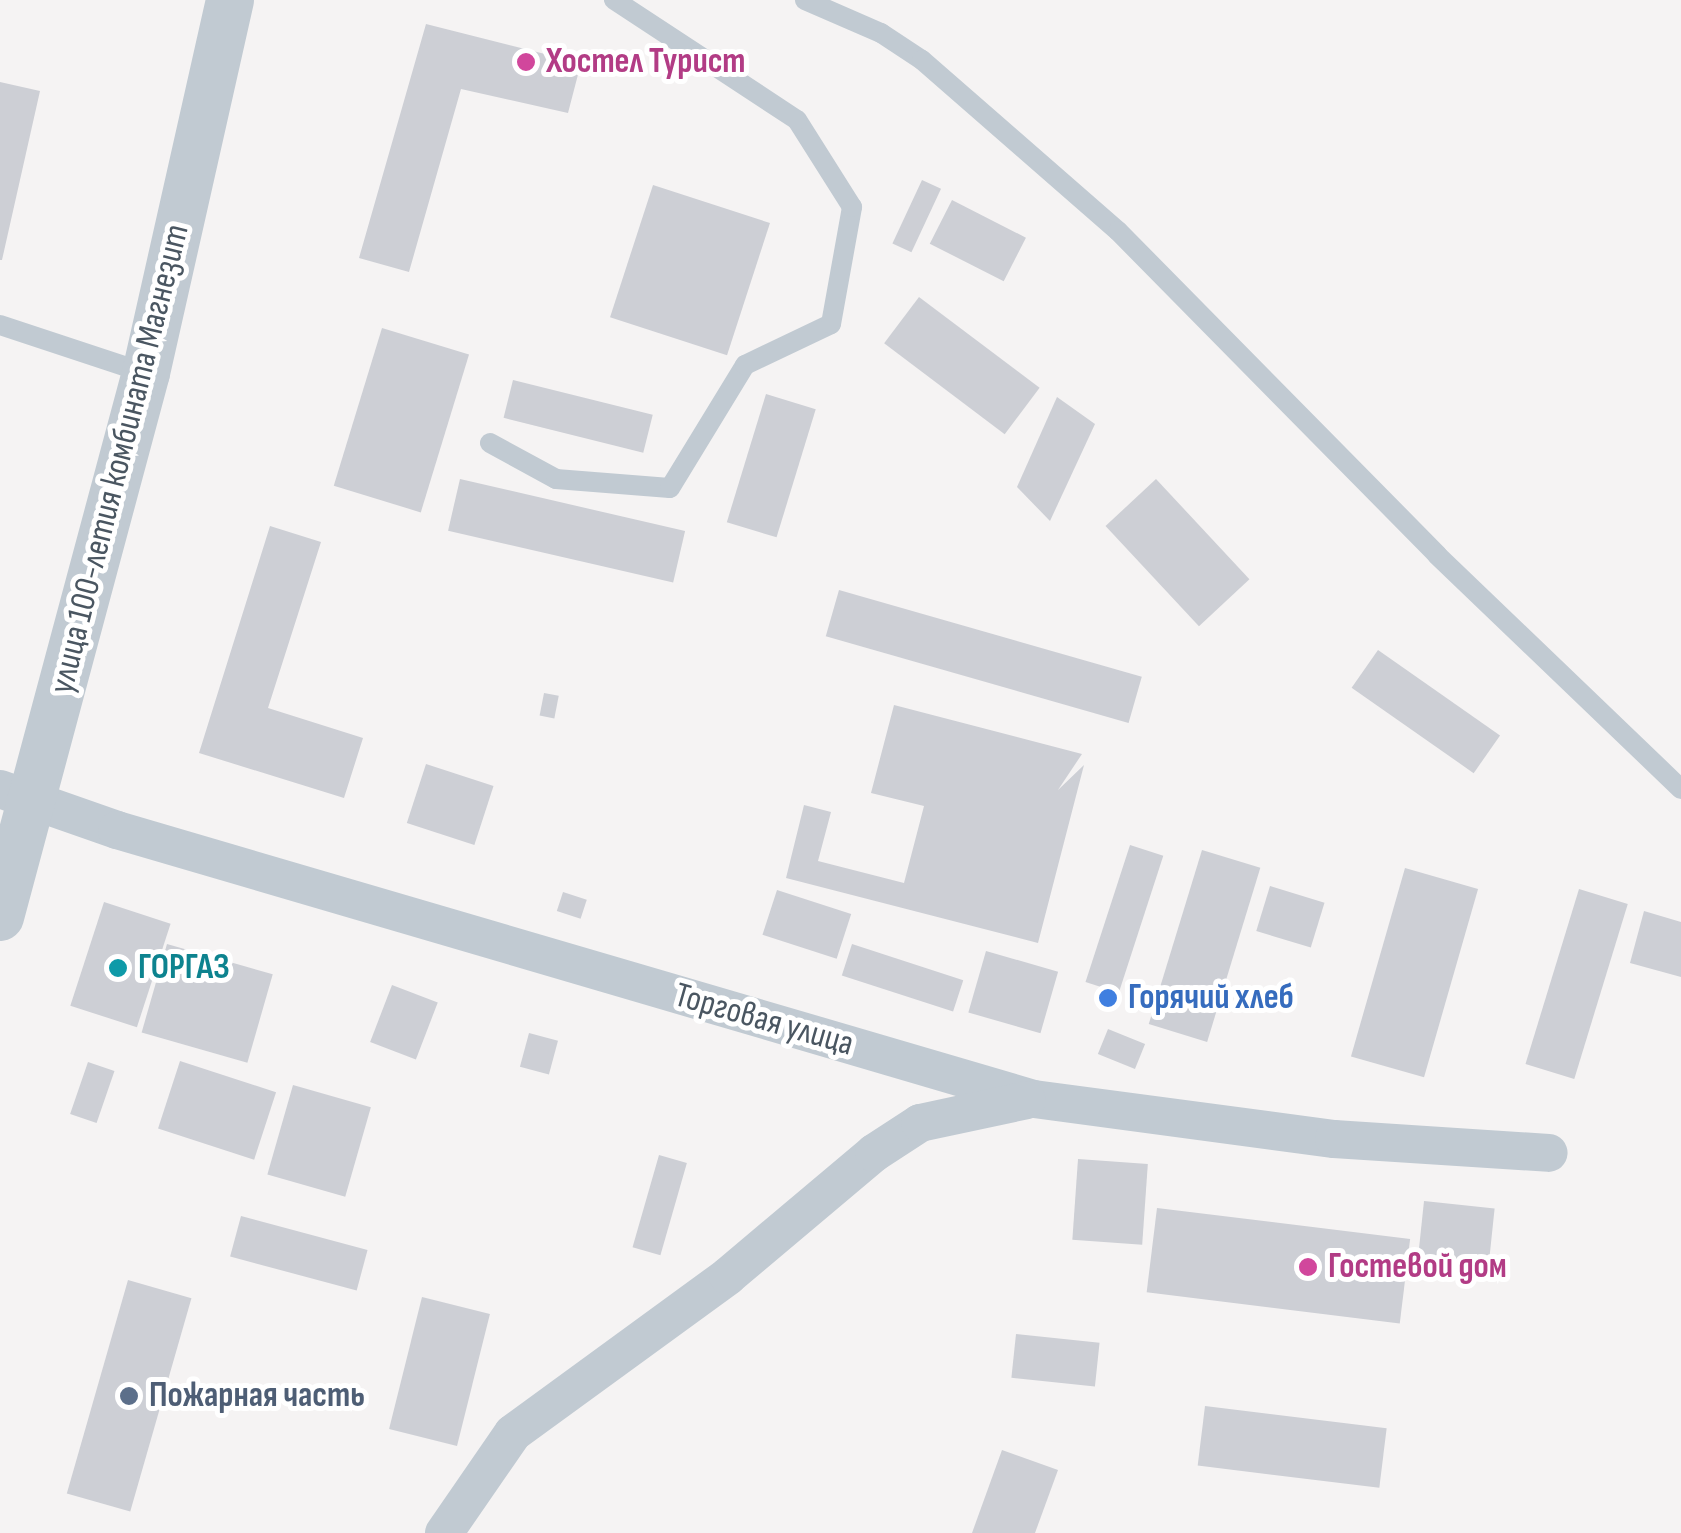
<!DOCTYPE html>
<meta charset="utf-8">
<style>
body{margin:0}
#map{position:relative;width:1681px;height:1533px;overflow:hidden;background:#f5f3f3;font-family:"Sofia Sans Condensed",sans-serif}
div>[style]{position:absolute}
.building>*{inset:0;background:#cdcfd5;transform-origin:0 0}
.service>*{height:20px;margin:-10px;padding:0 10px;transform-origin:10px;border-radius:10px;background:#c1cad2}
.minor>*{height:38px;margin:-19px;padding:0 19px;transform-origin:19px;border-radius:19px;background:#c1cad2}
.tertiary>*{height:48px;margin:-24px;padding:0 24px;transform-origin:24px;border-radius:24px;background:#c1cad2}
.dots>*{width:28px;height:28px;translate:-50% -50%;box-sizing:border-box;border:5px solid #fff;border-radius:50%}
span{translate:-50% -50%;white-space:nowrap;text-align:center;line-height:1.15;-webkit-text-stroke:10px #fff;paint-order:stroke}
.hotel-label{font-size:35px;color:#b23c85;font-weight:700}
.left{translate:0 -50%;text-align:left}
.street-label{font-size:35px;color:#4a5661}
.culture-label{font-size:35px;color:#0d838f;font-weight:700}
.shop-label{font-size:35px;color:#366cbe;font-weight:700}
.service-label{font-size:35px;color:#4e5e75;font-weight:700}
</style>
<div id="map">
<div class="building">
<i style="clip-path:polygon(426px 24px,581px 63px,568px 113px,461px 89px,409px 272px,359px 258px)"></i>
<i style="clip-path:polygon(0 82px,40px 91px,2px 260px,0 260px)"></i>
<i style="left:922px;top:180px;width:21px;height:70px;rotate:25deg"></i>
<i style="left:653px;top:185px;width:123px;height:139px;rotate:18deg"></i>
<i style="left:952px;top:200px;width:83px;height:49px;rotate:27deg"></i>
<i style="left:919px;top:297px;width:151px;height:58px;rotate:37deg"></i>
<i style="left:382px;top:328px;width:91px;height:165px;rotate:17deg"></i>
<i style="left:513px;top:380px;width:144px;height:39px;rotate:14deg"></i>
<i style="left:766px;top:394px;width:52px;height:134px;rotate:17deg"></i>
<i style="clip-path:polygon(1057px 397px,1095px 424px,1050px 521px,1017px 487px)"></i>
<i style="left:460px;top:479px;width:231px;height:53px;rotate:13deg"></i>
<i style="left:1156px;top:479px;width:137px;height:69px;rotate:47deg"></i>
<i style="clip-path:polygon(270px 526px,321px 542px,268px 708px,363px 738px,344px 798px,199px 753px)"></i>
<i style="left:839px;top:590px;width:315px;height:48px;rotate:16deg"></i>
<i style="left:1378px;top:650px;width:149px;height:46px;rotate:35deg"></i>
<i style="left:544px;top:693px;width:15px;height:23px;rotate:11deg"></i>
<i style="clip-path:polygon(894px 705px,1082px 754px,1058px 790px,1084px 765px,1038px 943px,786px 878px,804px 805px,831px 812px,818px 861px,904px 883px,924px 806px,871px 793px)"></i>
<i style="left:426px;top:764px;width:71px;height:62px;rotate:18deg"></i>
<i style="left:1130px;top:845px;width:35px;height:144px;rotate:18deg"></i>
<i style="left:1202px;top:850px;width:61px;height:182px;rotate:17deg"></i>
<i style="left:1405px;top:868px;width:76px;height:196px;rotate:16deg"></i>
<i style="left:1270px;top:886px;width:57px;height:47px;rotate:17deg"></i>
<i style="left:1579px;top:889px;width:51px;height:183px;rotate:17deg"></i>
<i style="left:777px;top:890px;width:78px;height:47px;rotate:18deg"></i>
<i style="left:563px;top:892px;width:25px;height:20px;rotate:18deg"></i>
<i style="left:104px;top:902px;width:70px;height:109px;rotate:18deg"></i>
<i style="clip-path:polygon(1644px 911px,1681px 922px,1681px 977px,1630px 963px)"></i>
<i style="left:167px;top:944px;width:110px;height:92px;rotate:16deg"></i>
<i style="left:852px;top:944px;width:117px;height:33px;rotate:18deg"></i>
<i style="left:986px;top:951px;width:75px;height:64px;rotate:16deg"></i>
<i style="left:392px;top:985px;width:49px;height:61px;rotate:21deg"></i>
<i style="left:1108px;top:1029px;width:40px;height:27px;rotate:22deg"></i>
<i style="left:529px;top:1033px;width:30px;height:35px;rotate:15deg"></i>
<i style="left:180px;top:1061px;width:101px;height:71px;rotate:18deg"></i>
<i style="left:88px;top:1062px;width:28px;height:55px;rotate:19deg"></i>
<i style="left:293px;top:1085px;width:81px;height:93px;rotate:16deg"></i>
<i style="left:659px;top:1155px;width:29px;height:96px;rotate:16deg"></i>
<i style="left:1078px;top:1159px;width:70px;height:81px;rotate:4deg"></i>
<i style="left:1424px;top:1201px;width:71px;height:70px;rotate:6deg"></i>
<i style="left:1157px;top:1208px;width:255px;height:85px;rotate:7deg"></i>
<i style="left:241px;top:1216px;width:131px;height:42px;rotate:15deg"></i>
<i style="left:128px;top:1280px;width:66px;height:222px;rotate:16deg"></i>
<i style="left:422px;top:1297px;width:70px;height:136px;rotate:14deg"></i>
<i style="left:1016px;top:1334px;width:84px;height:44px;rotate:6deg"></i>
<i style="left:1205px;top:1406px;width:183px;height:60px;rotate:7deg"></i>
<i style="clip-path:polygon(1002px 1450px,1058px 1470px,1035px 1533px,972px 1533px)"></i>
</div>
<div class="service">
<i style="left:805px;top:0;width:83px;rotate:23.5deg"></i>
<i style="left:881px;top:33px;width:49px;rotate:33.4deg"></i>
<i style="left:922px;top:60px;width:260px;rotate:41.1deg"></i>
<i style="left:1118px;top:231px;width:455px;rotate:45.4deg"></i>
<i style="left:1437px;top:555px;width:338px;rotate:43.8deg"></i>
<i style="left:0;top:325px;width:153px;rotate:18.3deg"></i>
<i style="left:490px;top:443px;width:75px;rotate:28.6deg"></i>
<i style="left:556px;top:479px;width:114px;rotate:4.5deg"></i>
<i style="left:670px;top:488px;width:144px;rotate:-58.6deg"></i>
<i style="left:745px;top:365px;width:95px;rotate:-25.5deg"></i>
<i style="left:831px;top:324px;width:119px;rotate:-79.8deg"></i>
<i style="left:852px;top:207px;width:103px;rotate:-122.3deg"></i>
<i style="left:797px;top:120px;width:219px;rotate:-146.7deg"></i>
</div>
<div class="minor">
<i style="left:0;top:789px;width:124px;rotate:19.3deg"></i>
<i style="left:117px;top:830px;width:956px;rotate:16.35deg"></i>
<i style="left:1034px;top:1099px;width:303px;rotate:7.6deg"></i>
<i style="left:1334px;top:1139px;width:215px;rotate:3.7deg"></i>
<i style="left:444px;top:1533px;width:121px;rotate:-55.4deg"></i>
<i style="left:513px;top:1433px;width:266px;rotate:-36.1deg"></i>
<i style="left:728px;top:1276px;width:191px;rotate:-40.1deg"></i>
<i style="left:874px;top:1153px;width:55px;rotate:-33.1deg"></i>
<i style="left:920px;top:1123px;width:109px;rotate:-12.1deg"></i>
</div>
<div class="tertiary">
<i style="left:0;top:917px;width:563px;rotate:-74.98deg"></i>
<i style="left:146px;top:373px;width:382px;rotate:-77.3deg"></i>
</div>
<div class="dots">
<i style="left:526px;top:62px;background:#d1479c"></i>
<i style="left:118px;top:968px;background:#0f9aa8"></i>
<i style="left:1108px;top:998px;background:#3f7fe0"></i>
<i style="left:1308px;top:1267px;background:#d1479c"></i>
<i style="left:129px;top:1396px;background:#5c6f8a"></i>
</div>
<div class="hotel-label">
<span class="left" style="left:546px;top:62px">Хостел Турист</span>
<span class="left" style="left:1328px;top:1267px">Гостевой дом</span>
</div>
<div class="street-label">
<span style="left:120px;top:459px;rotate:-76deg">улица 100-летия комбината Магнезит</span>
<span style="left:764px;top:1020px;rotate:16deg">Торговая улица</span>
</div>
<div class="culture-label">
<span class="left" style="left:138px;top:968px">ГОРГАЗ</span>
</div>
<div class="shop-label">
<span class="left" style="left:1128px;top:998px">Горячий хлеб</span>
</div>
<div class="service-label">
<span class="left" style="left:149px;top:1396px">Пожарная часть</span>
</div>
</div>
